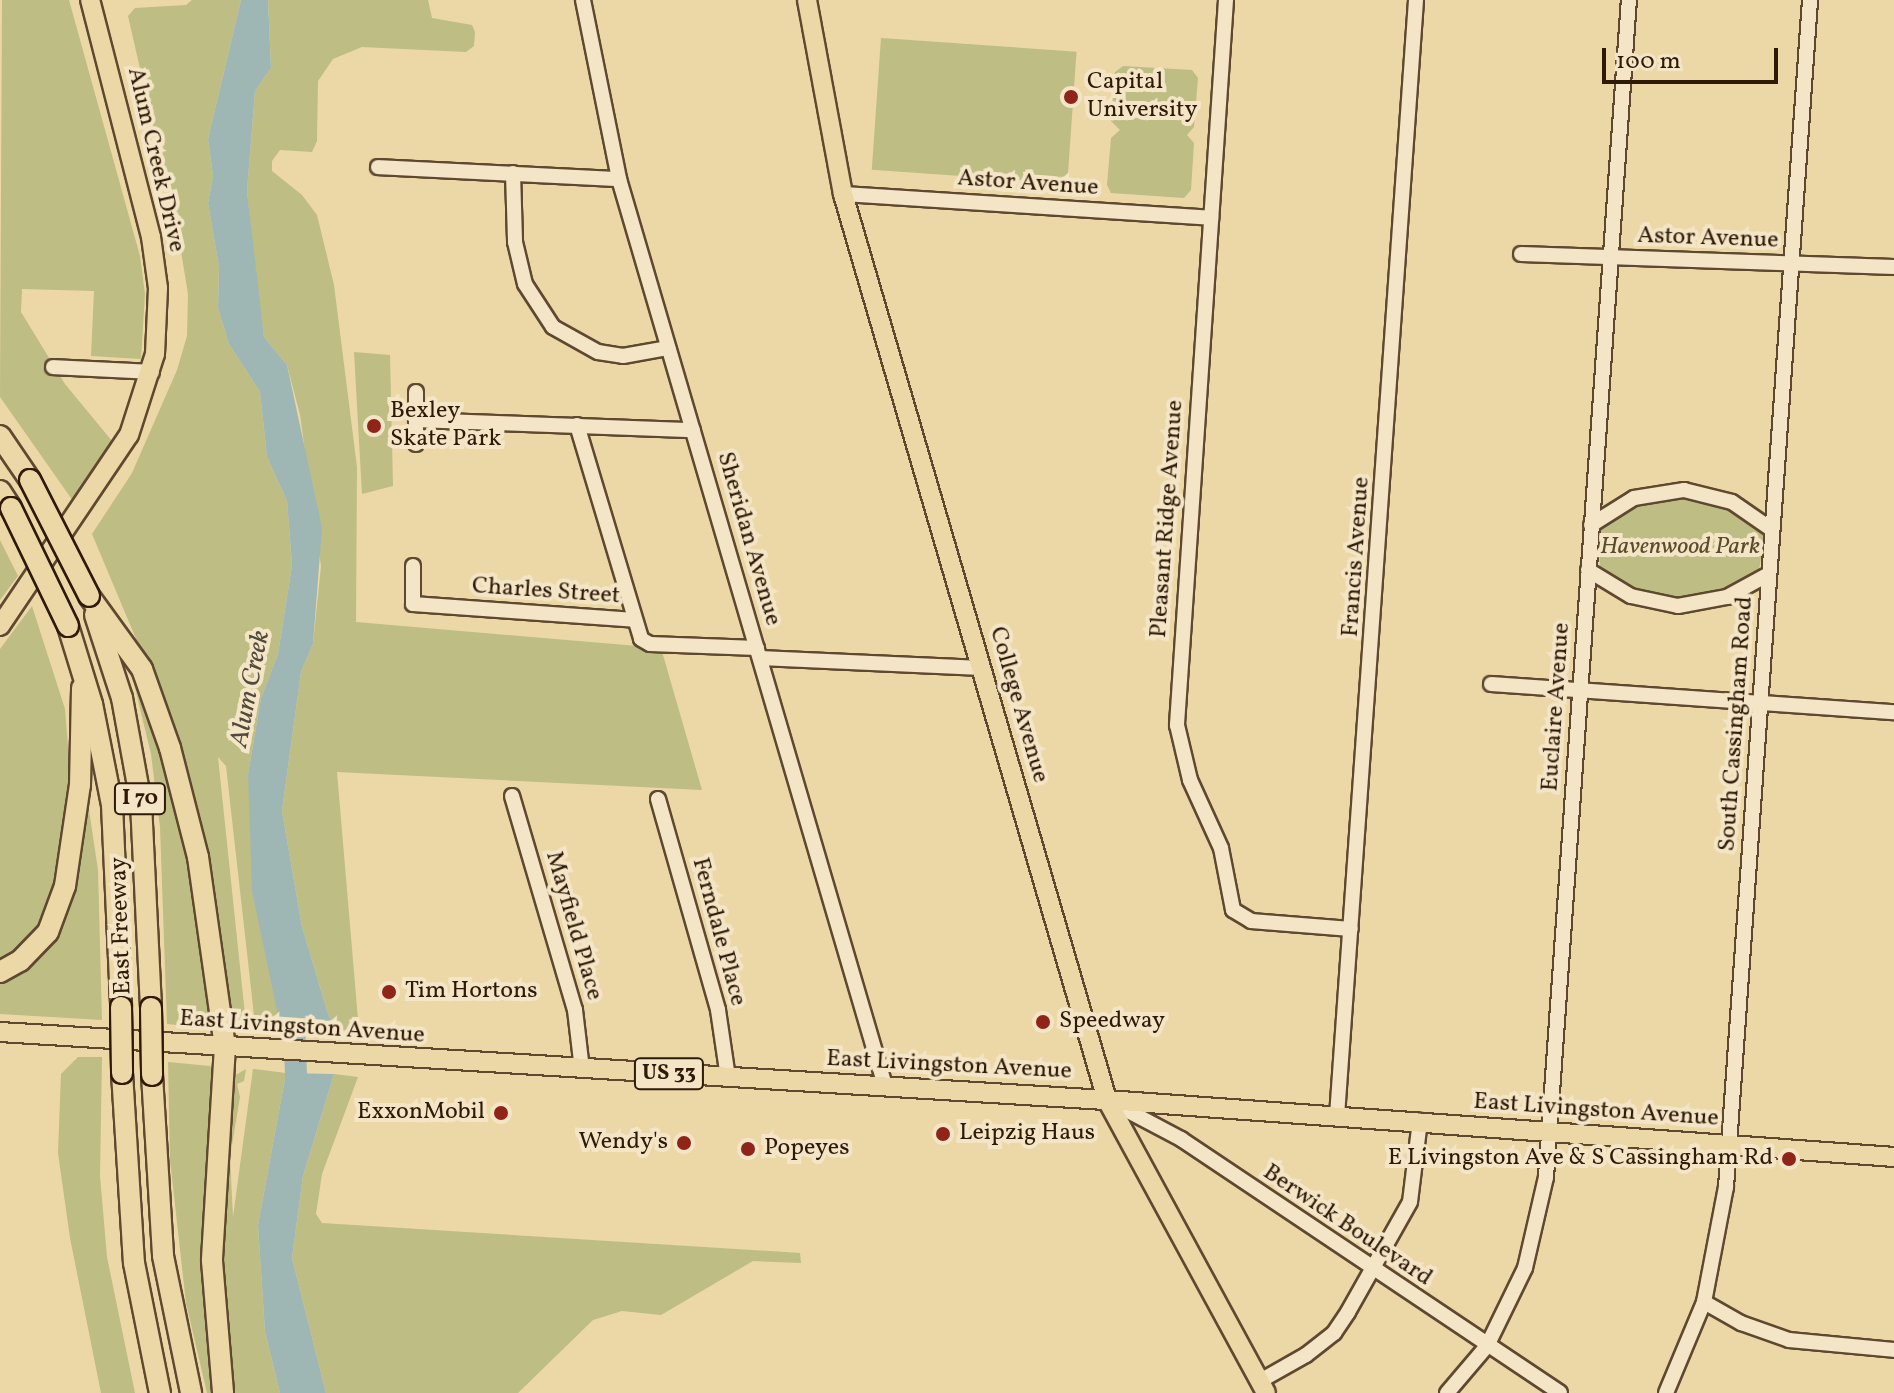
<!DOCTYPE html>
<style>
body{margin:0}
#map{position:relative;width:1894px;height:1393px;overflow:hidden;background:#ecd7a7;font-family:Vollkorn,serif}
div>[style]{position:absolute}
.green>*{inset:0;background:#bebd83;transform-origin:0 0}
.water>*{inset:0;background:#9eb7b4}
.river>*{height:22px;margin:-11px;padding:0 11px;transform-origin:11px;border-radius:11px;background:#9eb7b4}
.roads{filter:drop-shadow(2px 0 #5e4930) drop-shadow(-2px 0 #5e4930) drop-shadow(0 2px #5e4930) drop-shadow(0 -2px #5e4930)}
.minor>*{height:14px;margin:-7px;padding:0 7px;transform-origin:7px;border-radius:7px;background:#f3e5c6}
.major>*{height:18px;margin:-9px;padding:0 9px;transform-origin:9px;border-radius:9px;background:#ecd7a7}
.highway>*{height:20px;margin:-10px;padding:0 10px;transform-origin:10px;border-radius:10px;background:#ecd7a7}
.bridges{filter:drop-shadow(2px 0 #2f1a08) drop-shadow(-2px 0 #2f1a08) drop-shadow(0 2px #2f1a08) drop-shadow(0 -2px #2f1a08)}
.highway-bridge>*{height:20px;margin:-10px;padding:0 10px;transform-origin:10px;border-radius:10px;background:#ecd7a7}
.dots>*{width:22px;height:22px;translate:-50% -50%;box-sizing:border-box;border:4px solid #f3e5c6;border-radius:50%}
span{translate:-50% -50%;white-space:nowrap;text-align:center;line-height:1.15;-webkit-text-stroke:8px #f3e5c6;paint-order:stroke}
.shield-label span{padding:2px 6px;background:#f3e5c6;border:2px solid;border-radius:6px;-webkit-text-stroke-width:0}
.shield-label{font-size:22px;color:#2f1a08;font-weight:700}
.poi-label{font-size:24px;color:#2f1a08}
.left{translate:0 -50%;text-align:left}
.right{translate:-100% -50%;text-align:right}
.street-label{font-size:24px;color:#2f1a08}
.park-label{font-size:24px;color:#5a4b2d;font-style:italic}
.water-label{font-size:26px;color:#50493c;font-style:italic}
.scale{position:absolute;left:1602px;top:48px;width:176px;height:36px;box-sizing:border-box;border:4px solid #2f1a08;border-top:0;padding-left:10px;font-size:24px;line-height:28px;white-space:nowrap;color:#2f1a08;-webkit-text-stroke:6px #f3e5c6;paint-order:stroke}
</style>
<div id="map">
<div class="green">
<i style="clip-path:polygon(2px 0,69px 0,140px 256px,145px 294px,141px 359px,91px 356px,94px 291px,22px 289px,21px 312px,65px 384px,112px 441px,73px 501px,0 397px)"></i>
<i style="clip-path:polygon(192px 0,241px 0,208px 139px,213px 176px,208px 203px,219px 267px,218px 308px,229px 344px,260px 392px,267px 457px,287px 501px,292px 565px,278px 654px,261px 698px,248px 774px,280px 1025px,255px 1024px,226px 766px,218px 757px,246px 1024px,232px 1017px,225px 999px,200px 827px,176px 734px,92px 534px,132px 473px,177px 370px,187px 336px,188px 294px,179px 239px,128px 16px,135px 8px,186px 5px)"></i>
<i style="clip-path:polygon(268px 0,428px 0,432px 18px,472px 25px,475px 32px,474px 46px,466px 52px,362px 47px,333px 59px,318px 81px,317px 141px,312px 152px,280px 150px,272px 161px,272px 171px,302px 195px,317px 215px,334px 285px,357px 467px,356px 622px,661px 648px,702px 790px,337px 772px,359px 1031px,346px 1030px,329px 1017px,302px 927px,282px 811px,301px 672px,313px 644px,321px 566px,300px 415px,287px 365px,264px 337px,256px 283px,247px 191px,255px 91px,271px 68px)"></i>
<i style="left:881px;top:38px;width:196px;height:132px;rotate:4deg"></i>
<i style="clip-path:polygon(1123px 66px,1192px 70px,1198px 78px,1194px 127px,1187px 135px,1194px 143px,1191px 190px,1184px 198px,1111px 193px,1107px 185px,1111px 138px,1120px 130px,1111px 121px,1115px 72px)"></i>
<i style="clip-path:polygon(354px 352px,390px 355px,393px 486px,362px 494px)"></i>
<i style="clip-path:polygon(1684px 497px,1729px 507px,1761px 528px,1765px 533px,1759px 570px,1724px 592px,1678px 600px,1634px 590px,1600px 567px,1598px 531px,1603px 525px,1637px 504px)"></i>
<i style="clip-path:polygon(0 540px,18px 576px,0 600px)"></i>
<i style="clip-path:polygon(32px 606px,65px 709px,71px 785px,61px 869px,42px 925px,18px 952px,0 961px,0 649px)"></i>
<i style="clip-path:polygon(134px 664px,184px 821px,212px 1017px,208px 1028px,167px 1024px,160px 827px,151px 754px,130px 667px)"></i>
<i style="clip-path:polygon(86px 790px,98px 870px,102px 1020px,0 1014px,0 978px,37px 955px)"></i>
<i style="clip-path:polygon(78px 1057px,102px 1057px,100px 1176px,107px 1257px,135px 1393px,101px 1393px,70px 1238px,58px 1153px,61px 1074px)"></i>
<i style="clip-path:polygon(168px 1062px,210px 1066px,212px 1071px,204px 1287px,215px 1393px,207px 1393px,186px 1303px,170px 1160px)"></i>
<i style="clip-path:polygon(246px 1069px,244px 1081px,237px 1084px,240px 1097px,230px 1157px,233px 1217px,253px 1069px,286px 1073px,258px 1225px,265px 1332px,280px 1393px,230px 1393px,221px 1277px,229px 1079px)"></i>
<i style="clip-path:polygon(334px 1074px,358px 1077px,322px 1174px,316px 1214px,322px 1223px,800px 1253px,801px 1263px,753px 1261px,661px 1315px,622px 1311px,593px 1320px,518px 1393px,326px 1393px,292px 1258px,303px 1176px)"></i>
</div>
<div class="water">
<i style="clip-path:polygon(241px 0,268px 0,271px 68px,255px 91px,247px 191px,264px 337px,287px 365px,322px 528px,313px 644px,301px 672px,282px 811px,302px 927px,329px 1017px,346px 1030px,280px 1025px,252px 891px,248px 774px,261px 698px,278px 654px,292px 565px,287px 501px,267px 457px,260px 392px,229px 344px,218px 308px,219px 267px,208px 203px,213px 176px,208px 139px)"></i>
<i style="clip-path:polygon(286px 1073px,334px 1074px,303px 1176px,292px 1258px,326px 1393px,280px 1393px,265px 1332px,258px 1225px)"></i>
</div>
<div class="river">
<i style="left:293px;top:996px;width:105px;rotate:87.8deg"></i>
</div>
<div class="roads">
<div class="minor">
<i style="left:583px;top:0;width:183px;rotate:78.6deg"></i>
<i style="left:619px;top:179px;width:945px;rotate:73.65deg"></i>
<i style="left:1226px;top:0;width:727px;rotate:93.87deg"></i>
<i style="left:1177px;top:725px;width:57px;rotate:76.7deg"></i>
<i style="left:1190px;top:780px;width:75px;rotate:65.5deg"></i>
<i style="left:1221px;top:848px;width:63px;rotate:79deg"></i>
<i style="left:1233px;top:910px;width:21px;rotate:31deg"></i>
<i style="left:1251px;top:921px;width:100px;rotate:4.6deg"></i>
<i style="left:378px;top:167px;width:241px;rotate:2.9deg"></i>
<i style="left:513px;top:173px;width:69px;rotate:88.3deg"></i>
<i style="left:515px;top:242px;width:43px;rotate:76.6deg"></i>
<i style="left:525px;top:284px;width:51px;rotate:56.9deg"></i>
<i style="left:553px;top:327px;width:51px;rotate:29.1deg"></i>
<i style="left:598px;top:352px;width:25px;rotate:9deg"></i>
<i style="left:623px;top:356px;width:46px;rotate:-10.1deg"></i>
<i style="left:843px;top:194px;width:369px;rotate:3.7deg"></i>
<i style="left:1521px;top:254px;width:373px;rotate:2deg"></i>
<i style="left:53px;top:367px;width:99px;rotate:2.9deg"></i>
<i style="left:416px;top:420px;width:277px;rotate:2.1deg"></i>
<i style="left:577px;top:425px;width:223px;rotate:73.3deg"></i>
<i style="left:641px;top:639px;width:10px;rotate:29deg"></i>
<i style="left:650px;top:644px;width:107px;rotate:2.1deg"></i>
<i style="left:416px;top:444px;width:52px;rotate:-90deg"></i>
<i style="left:1591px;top:525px;width:51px;rotate:-32.1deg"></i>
<i style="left:1634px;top:498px;width:51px;rotate:-9.1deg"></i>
<i style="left:1684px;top:490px;width:49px;rotate:14deg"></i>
<i style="left:1732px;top:502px;width:47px;rotate:34.7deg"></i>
<i style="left:413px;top:566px;width:38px;rotate:90deg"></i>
<i style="left:413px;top:604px;width:222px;rotate:4.1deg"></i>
<i style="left:1588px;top:570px;width:50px;rotate:31.2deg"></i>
<i style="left:1631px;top:596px;width:48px;rotate:12deg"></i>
<i style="left:1678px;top:606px;width:50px;rotate:-10.4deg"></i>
<i style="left:1727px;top:597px;width:48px;rotate:-28.7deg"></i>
<i style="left:760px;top:658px;width:222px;rotate:2.6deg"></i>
<i style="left:1491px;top:684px;width:404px;rotate:4deg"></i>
<i style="left:512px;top:796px;width:223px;rotate:73.6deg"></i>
<i style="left:575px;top:1010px;width:60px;rotate:83.3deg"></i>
<i style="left:658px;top:799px;width:219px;rotate:74.1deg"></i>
<i style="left:718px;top:1010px;width:69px;rotate:81.6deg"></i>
<i style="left:1115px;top:1104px;width:75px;rotate:27.9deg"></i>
<i style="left:1181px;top:1139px;width:456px;rotate:33.8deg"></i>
<i style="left:1337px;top:1116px;width:1119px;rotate:-85.95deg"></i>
<i style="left:1704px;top:1302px;width:43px;rotate:29.6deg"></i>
<i style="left:1741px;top:1323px;width:51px;rotate:19.5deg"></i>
<i style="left:1789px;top:1340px;width:105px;rotate:5.4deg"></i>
<i style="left:1260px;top:1381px;width:53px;rotate:-29.5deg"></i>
<i style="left:1306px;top:1355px;width:36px;rotate:-38deg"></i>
<i style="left:1334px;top:1333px;width:25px;rotate:-56deg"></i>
<i style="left:1348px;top:1312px;width:126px;rotate:-60.6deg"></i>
<i style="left:1410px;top:1202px;width:82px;rotate:-83deg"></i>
<i style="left:1447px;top:1393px;width:62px;rotate:-49.6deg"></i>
<i style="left:1487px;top:1346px;width:87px;rotate:-64deg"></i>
<i style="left:1525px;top:1268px;width:93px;rotate:-77deg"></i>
<i style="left:1546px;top:1177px;width:1180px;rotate:-85.97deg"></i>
<i style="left:1666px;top:1393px;width:99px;rotate:-67.3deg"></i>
<i style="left:1704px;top:1302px;width:117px;rotate:-79.2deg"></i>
<i style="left:1726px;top:1187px;width:1190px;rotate:-85.95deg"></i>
</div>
<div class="major">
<i style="left:807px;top:0;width:197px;rotate:79.5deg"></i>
<i style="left:843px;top:194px;width:944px;rotate:73.75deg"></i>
<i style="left:1107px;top:1100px;width:333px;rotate:61.5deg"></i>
<i style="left:0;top:626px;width:230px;rotate:-56deg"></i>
<i style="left:129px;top:435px;width:85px;rotate:-72.2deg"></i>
<i style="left:155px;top:354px;width:66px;rotate:-87.4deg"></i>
<i style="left:158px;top:288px;width:51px;rotate:-97.8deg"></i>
<i style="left:151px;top:237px;width:245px;rotate:-104.4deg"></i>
<i style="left:0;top:1032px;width:1109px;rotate:3.52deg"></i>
<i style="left:1107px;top:1100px;width:789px;rotate:4.14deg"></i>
</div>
<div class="highway">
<i style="left:0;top:436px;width:53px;rotate:55.7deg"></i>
<i style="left:0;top:491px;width:20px;rotate:57deg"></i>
<i style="left:89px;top:596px;width:90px;rotate:54deg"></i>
<i style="left:142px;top:669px;width:84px;rotate:70.5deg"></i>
<i style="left:170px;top:748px;width:113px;rotate:75.6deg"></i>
<i style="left:198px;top:857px;width:191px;rotate:81.9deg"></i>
<i style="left:225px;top:1046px;width:215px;rotate:93.5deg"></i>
<i style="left:212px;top:1261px;width:132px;rotate:85.2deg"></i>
<i style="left:95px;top:615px;width:87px;rotate:72deg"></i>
<i style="left:122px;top:698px;width:107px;rotate:79.7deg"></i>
<i style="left:141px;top:803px;width:205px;rotate:87.2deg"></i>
<i style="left:68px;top:626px;width:82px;rotate:72.9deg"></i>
<i style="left:92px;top:704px;width:103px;rotate:78.8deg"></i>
<i style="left:112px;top:805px;width:202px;rotate:87.4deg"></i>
<i style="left:0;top:972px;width:23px;rotate:-29deg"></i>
<i style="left:20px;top:961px;width:40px;rotate:-46deg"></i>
<i style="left:48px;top:932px;width:49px;rotate:-69.7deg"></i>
<i style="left:65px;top:886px;width:102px;rotate:-81.6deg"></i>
<i style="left:80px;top:785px;width:97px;rotate:-88.8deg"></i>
<i style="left:122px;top:1073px;width:190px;rotate:86.4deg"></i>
<i style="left:134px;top:1263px;width:133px;rotate:78.7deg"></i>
<i style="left:152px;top:1075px;width:181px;rotate:86.5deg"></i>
<i style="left:163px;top:1256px;width:140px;rotate:78.4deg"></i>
</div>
</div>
<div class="bridges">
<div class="highway-bridge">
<i style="left:30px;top:480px;width:130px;rotate:63deg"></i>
<i style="left:11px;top:508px;width:131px;rotate:64.2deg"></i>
<i style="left:121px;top:1007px;width:66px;rotate:89.1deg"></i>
<i style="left:151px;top:1008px;width:67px;rotate:89.1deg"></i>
</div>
</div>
<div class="dots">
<i style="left:1071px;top:97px;background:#8f2418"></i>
<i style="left:374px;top:426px;background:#8f2418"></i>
<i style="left:389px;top:992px;background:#8f2418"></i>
<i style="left:1043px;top:1022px;background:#8f2418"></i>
<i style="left:501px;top:1113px;background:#8f2418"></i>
<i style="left:943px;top:1134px;background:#8f2418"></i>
<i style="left:684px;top:1143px;background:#8f2418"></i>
<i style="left:748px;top:1149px;background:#8f2418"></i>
<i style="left:1789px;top:1159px;background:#8f2418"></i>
</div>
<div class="shield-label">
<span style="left:140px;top:799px">I 70</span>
<span style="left:669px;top:1074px">US 33</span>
</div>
<div class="poi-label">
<span class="left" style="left:1087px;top:97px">Capital<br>University</span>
<span class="left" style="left:390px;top:426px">Bexley<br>Skate Park</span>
<span class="left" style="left:405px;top:992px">Tim Hortons</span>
<span class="left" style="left:1059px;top:1022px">Speedway</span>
<span class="right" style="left:485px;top:1113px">ExxonMobil</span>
<span class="left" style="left:959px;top:1134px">Leipzig Haus</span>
<span class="right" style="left:668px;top:1143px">Wendy's</span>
<span class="left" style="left:764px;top:1149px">Popeyes</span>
<span class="right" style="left:1773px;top:1159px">E Livingston Ave &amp; S Cassingham Rd</span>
</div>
<div class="street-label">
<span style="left:155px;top:160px;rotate:77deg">Alum Creek Drive</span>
<span style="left:1028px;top:184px;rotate:4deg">Astor Avenue</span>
<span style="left:1708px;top:239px;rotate:2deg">Astor Avenue</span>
<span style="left:1168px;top:519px;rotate:-86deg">Pleasant Ridge Avenue</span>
<span style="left:748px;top:539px;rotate:74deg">Sheridan Avenue</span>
<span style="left:1357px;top:557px;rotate:-86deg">Francis Avenue</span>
<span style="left:546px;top:592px;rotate:4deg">Charles Street</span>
<span style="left:1018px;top:705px;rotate:74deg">College Avenue</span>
<span style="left:1557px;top:707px;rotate:-86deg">Euclaire Avenue</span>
<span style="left:1737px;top:724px;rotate:-86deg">South Cassingham Road</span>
<span style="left:122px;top:926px;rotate:-92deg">East Freeway</span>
<span style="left:573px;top:926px;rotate:74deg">Mayfield Place</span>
<span style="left:718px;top:932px;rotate:75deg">Ferndale Place</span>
<span style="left:302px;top:1028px;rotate:4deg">East Livingston Avenue</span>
<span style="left:949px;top:1066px;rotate:3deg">East Livingston Avenue</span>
<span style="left:1596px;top:1111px;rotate:4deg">East Livingston Avenue</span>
<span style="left:1347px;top:1226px;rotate:34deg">Berwick Boulevard</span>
</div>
<div class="park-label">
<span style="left:1680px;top:548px">Havenwood Park</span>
</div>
<div class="water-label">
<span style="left:251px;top:689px;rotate:-79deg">Alum Creek</span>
</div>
<div class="scale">100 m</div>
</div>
